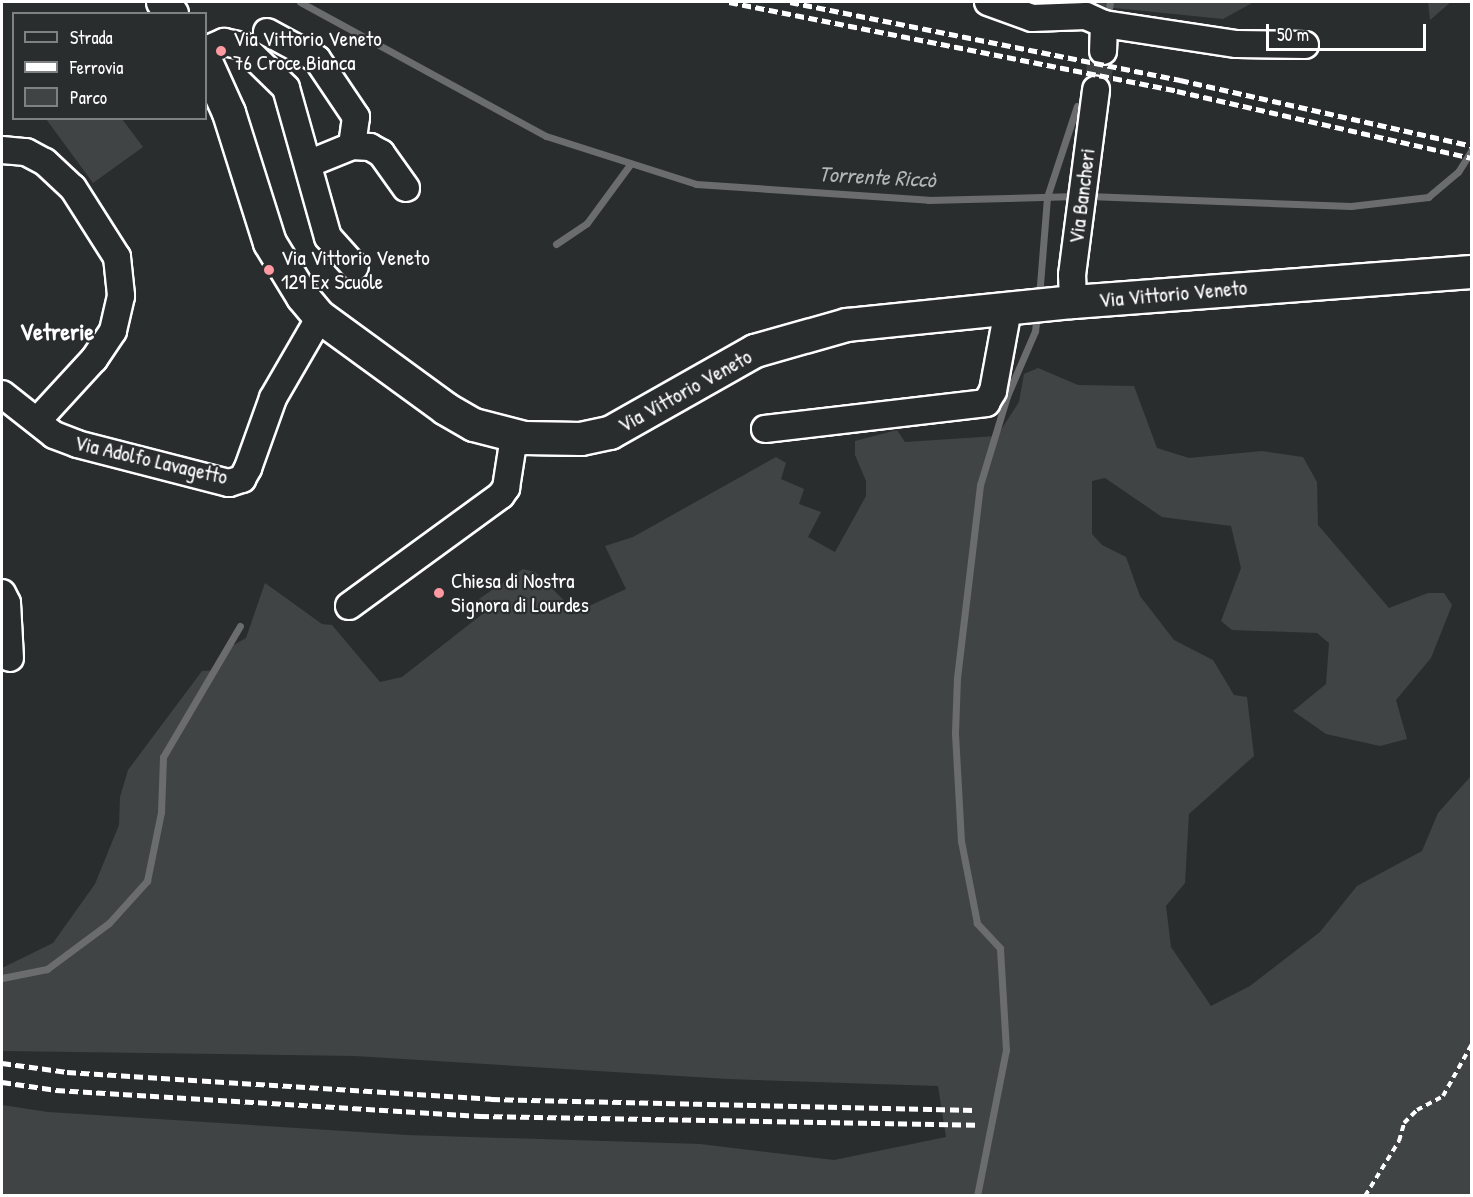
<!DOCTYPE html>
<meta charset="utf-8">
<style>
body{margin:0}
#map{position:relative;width:1473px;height:1197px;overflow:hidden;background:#2a2d2e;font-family:"Patrick Hand",sans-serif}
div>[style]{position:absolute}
.green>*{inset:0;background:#414445}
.stream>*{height:7px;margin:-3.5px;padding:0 3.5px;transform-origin:3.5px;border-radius:3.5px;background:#6a6c6d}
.minor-tunnel>*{height:26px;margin-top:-13px;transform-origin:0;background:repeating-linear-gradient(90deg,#3f4243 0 26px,transparent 0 39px)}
.path>*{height:4px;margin-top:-2px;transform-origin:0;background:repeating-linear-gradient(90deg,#fff 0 6px,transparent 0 10.5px)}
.roads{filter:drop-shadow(2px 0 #fff) drop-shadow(-2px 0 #fff) drop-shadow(0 2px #fff) drop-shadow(0 -2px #fff)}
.minor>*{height:26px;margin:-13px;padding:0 13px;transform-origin:13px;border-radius:13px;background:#2a2d2e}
.major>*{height:32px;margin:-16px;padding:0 16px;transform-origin:16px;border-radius:16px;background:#2a2d2e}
.rail>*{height:4.5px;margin-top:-2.25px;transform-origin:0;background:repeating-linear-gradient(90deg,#fff 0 9px,transparent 0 13.5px)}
.dots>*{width:16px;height:16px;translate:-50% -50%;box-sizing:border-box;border:3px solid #2a2d2e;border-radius:50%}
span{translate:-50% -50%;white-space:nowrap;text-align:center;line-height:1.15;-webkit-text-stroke:4.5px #2a2d2e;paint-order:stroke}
.poi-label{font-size:21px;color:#fff}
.left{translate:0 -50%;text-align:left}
.street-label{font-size:21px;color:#fff}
.water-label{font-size:22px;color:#b4b6b6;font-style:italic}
.quarter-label{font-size:24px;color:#fff;font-weight:700}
.frame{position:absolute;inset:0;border:3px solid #fff;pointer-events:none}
.legend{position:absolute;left:12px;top:12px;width:195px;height:108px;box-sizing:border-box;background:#2a2d2e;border:2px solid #7f8182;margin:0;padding:8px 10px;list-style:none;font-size:18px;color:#fff}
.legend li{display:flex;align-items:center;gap:12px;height:30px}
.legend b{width:30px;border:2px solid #7f8182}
.scale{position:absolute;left:1266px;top:24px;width:160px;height:27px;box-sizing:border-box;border:3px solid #fff;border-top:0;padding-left:8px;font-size:18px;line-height:21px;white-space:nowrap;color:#fff;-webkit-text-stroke:4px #2a2d2e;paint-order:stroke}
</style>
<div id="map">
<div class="green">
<i style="clip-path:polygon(1055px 2px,1254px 2px,1223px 19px)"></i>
<i style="clip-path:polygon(1428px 2px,1451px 2px,1430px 20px)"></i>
<i style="clip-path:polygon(46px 119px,122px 119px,143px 147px,93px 183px)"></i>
<i style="clip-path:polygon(1038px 368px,1078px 385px,1134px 386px,1157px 448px,1189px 458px,1262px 451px,1303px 457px,1317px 482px,1318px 525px,1389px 608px,1428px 593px,1444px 593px,1452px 605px,1431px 658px,1396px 700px,1407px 739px,1380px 746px,1326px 734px,1293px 711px,1326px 684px,1329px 643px,1317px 633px,1232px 630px,1221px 621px,1241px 568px,1231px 526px,1162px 517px,1105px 478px,1092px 481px,1092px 534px,1102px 545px,1126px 557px,1140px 596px,1174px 640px,1213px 660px,1234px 695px,1247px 697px,1254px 756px,1189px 814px,1185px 883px,1166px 906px,1171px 947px,1211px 1006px,1250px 986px,1320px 932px,1357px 886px,1422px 851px,1438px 813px,1471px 776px,1471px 1195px,2px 1195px,2px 1105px,48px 1112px,407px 1135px,700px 1144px,834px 1160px,946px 1137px,938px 1086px,728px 1079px,355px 1056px,2px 1051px,2px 968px,53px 943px,95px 884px,119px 825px,120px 797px,128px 770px,202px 671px,218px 670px,232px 646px,246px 638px,265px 583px,322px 624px,332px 625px,380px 682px,402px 677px,485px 612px,479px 599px,523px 569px,535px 572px,576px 612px,626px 589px,605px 546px,633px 537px,776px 457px,786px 463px,781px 479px,804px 489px,799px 504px,821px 512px,808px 537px,835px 552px,866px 496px,866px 481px,855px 455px,855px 441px,897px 430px,905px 442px,997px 436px,1019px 402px,1024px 374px)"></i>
</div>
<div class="stream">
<i style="left:300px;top:2px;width:280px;rotate:28.6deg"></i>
<i style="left:546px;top:136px;width:157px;rotate:17.7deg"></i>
<i style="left:696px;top:184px;width:233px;rotate:3.9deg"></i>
<i style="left:928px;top:200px;width:149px;rotate:-1.5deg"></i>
<i style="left:1108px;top:15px;width:13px;rotate:-81deg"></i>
<i style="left:1088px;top:196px;width:263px;rotate:2.2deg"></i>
<i style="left:1351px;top:206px;width:78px;rotate:-6.7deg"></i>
<i style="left:1428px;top:197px;width:39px;rotate:-40deg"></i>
<i style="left:1458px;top:172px;width:26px;rotate:-58deg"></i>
<i style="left:556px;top:244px;width:37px;rotate:-34deg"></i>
<i style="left:587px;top:223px;width:74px;rotate:-53.7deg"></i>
<i style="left:1039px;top:297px;width:100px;rotate:-85.4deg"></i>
<i style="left:1047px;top:197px;width:96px;rotate:-71.8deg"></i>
<i style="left:2px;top:978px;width:46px;rotate:-11.3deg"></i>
<i style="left:47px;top:969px;width:77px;rotate:-36.6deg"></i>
<i style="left:109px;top:923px;width:57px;rotate:-47.9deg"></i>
<i style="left:147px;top:881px;width:70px;rotate:-78.5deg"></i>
<i style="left:161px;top:812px;width:55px;rotate:-87.9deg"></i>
<i style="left:163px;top:757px;width:152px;rotate:-59.6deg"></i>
<i style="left:977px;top:1196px;width:149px;rotate:-78.8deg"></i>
<i style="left:1006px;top:1050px;width:102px;rotate:-93.4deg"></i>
<i style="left:1000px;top:948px;width:34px;rotate:-133deg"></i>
<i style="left:977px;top:923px;width:84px;rotate:-101deg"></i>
<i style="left:961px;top:841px;width:109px;rotate:-93.2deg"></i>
<i style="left:955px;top:732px;width:54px;rotate:-87.9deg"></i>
<i style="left:957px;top:678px;width:194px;rotate:-83.2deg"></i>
<i style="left:980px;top:485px;width:93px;rotate:-73.1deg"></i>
<i style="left:1007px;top:396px;width:71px;rotate:-66.7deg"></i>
<i style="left:1035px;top:331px;width:17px;rotate:-83deg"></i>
</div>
<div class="minor-tunnel">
<i style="left:1096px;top:90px;width:40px;rotate:-80deg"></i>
</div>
<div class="path">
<i style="left:1365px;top:1196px;width:65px;rotate:-58.3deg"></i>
<i style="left:1399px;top:1141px;width:19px;rotate:-74deg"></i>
<i style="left:1404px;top:1123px;width:18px;rotate:-45deg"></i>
<i style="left:1417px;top:1110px;width:30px;rotate:-28deg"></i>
<i style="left:1443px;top:1096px;width:60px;rotate:-60.9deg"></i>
</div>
<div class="roads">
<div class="minor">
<i style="left:988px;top:2px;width:47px;rotate:20deg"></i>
<i style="left:1032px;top:18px;width:54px;rotate:-2.1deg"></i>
<i style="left:1086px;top:16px;width:20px;rotate:24deg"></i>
<i style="left:1104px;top:24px;width:27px;rotate:92deg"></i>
<i style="left:1104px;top:24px;width:134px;rotate:8.6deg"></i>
<i style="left:1237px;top:44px;width:68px;rotate:0.8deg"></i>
<i style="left:267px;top:32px;width:57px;rotate:28.4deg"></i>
<i style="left:317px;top:59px;width:70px;rotate:56.1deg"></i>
<i style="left:356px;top:117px;width:29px;rotate:98deg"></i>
<i style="left:206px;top:50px;width:20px;rotate:-24deg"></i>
<i style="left:224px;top:42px;width:19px;rotate:12deg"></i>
<i style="left:243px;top:46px;width:60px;rotate:44.3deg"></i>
<i style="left:286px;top:88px;width:155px;rotate:74.3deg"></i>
<i style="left:328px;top:237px;width:40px;rotate:48deg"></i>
<i style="left:2px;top:150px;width:24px;rotate:5deg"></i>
<i style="left:26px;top:152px;width:21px;rotate:28deg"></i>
<i style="left:45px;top:162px;width:38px;rotate:43deg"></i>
<i style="left:73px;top:188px;width:82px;rotate:57.5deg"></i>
<i style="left:117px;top:257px;width:39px;rotate:84deg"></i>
<i style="left:121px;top:296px;width:36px;rotate:103deg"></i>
<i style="left:113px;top:331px;width:34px;rotate:124deg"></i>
<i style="left:94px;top:359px;width:83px;rotate:132.6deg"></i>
<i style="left:308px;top:164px;width:48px;rotate:-22.2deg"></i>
<i style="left:352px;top:146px;width:18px;rotate:3deg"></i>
<i style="left:370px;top:147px;width:13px;rotate:29deg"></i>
<i style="left:381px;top:153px;width:43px;rotate:54.5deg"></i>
<i style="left:1073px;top:302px;width:27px;rotate:-92deg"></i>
<i style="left:1072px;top:275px;width:187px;rotate:-82.6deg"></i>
<i style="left:2px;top:394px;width:66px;rotate:38.3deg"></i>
<i style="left:54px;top:435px;width:25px;rotate:21deg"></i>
<i style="left:77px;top:444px;width:157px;rotate:14.4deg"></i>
<i style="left:229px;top:483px;width:14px;rotate:-17deg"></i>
<i style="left:242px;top:479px;width:13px;rotate:-61deg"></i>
<i style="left:248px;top:468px;width:74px;rotate:-70.3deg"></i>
<i style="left:273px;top:398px;width:94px;rotate:-59.9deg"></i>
<i style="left:765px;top:429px;width:223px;rotate:-6.7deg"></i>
<i style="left:986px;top:403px;width:14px;rotate:-60deg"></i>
<i style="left:993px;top:391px;width:83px;rotate:-79.6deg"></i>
<i style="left:2px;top:593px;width:11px;rotate:63deg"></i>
<i style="left:7px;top:603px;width:55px;rotate:86.9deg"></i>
<i style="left:349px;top:606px;width:188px;rotate:-36.1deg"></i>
<i style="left:501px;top:495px;width:9px;rotate:-54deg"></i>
<i style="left:506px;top:488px;width:52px;rotate:-81.1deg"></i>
</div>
<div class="major">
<i style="left:163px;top:2px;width:15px;rotate:53deg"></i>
<i style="left:206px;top:62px;width:56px;rotate:65.7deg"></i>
<i style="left:229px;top:113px;width:136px;rotate:72.5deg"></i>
<i style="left:270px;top:243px;width:63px;rotate:58.6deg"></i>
<i style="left:303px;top:297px;width:26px;rotate:50deg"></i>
<i style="left:320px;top:317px;width:156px;rotate:36.1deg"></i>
<i style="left:446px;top:409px;width:32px;rotate:30deg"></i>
<i style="left:474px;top:425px;width:52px;rotate:14.6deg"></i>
<i style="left:524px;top:438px;width:57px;rotate:1deg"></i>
<i style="left:581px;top:439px;width:30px;rotate:-12deg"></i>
<i style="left:610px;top:433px;width:167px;rotate:-29.5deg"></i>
<i style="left:755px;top:351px;width:96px;rotate:-15.8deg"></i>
<i style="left:847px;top:325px;width:227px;rotate:-5.8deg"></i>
<i style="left:1073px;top:302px;width:400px;rotate:-4.3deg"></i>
</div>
</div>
<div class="rail">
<i style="left:729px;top:2px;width:457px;rotate:11.2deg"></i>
<i style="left:1177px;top:91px;width:303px;rotate:12.8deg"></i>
<i style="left:790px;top:2px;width:398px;rotate:11.3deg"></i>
<i style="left:1180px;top:80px;width:299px;rotate:12.7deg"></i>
<i style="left:2px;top:1063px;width:66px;rotate:7.9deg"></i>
<i style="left:67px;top:1072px;width:425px;rotate:3.6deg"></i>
<i style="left:491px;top:1099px;width:484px;rotate:1.3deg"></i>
<i style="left:2px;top:1082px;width:55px;rotate:8.4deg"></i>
<i style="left:56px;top:1090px;width:425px;rotate:3.5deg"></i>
<i style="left:480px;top:1116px;width:497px;rotate:1deg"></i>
</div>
<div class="dots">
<i style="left:221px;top:51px;background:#ff9aa2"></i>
<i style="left:269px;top:270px;background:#ff9aa2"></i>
<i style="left:439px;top:593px;background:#ff9aa2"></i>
</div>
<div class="poi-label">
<span class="left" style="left:233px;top:51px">Via Vittorio Veneto<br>76 Croce Bianca</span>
<span class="left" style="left:281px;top:270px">Via Vittorio Veneto<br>129 Ex Scuole</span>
<span class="left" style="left:451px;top:593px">Chiesa di Nostra<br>Signora di Lourdes</span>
</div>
<div class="street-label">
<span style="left:1082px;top:196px;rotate:-83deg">Via Bancheri</span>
<span style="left:1173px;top:294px;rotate:-5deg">Via Vittorio Veneto</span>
<span style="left:685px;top:391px;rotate:-29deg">Via Vittorio Veneto</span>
<span style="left:151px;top:460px;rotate:13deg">Via Adolfo Lavagetto</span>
</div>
<div class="water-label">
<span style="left:877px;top:177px;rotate:3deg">Torrente Riccò</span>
</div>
<div class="quarter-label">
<span style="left:57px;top:332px">Vetrerie</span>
</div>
<div class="frame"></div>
<ul class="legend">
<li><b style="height:8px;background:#2a2d2e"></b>Strada</li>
<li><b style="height:8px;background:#fff"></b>Ferrovia</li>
<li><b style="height:16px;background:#414445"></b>Parco</li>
</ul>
<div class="scale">50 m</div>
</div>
